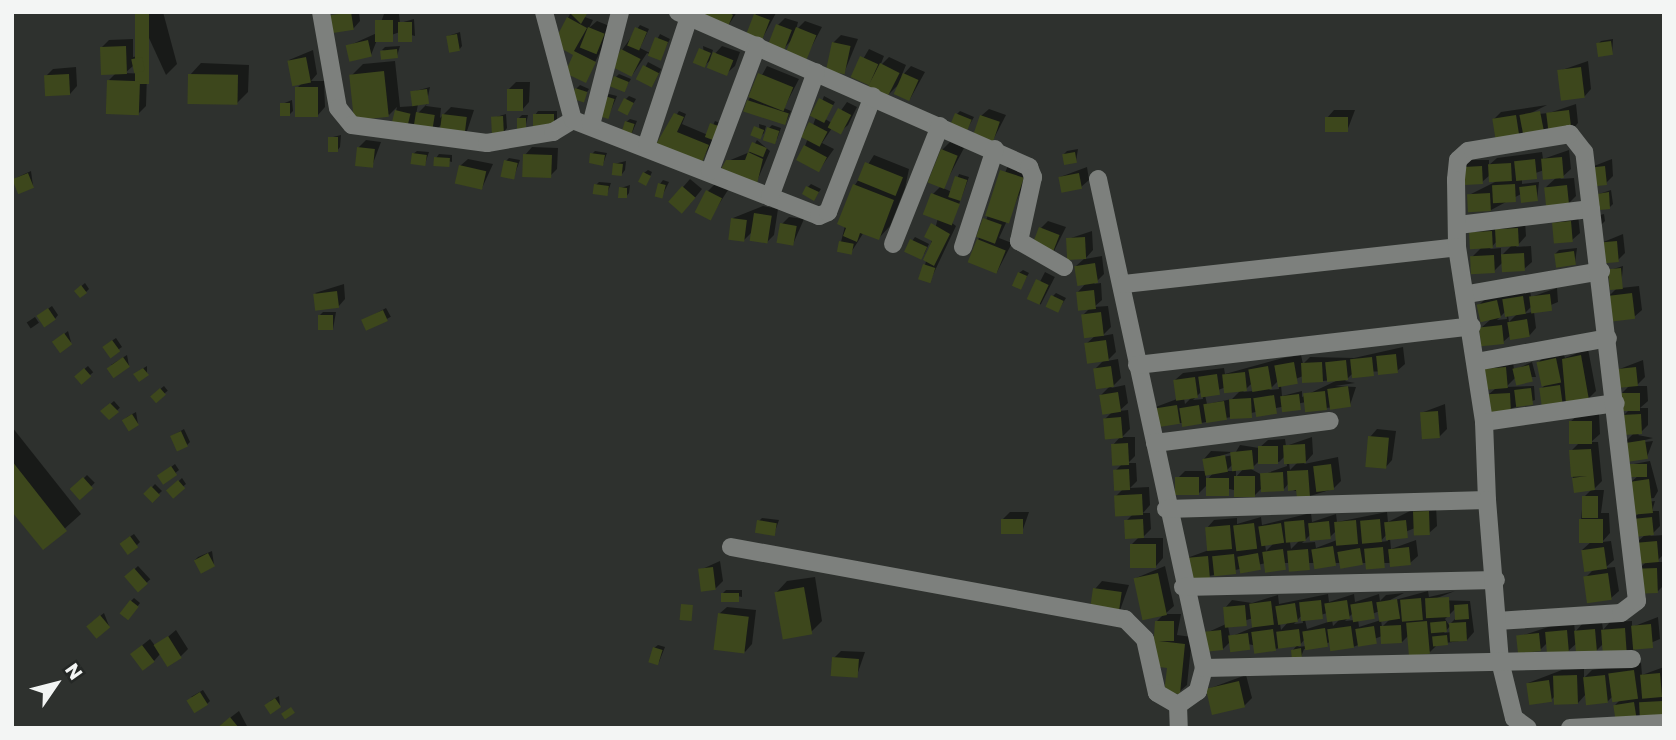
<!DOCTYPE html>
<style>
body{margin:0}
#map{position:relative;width:1676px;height:740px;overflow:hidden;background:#2e312e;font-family:Poppins,sans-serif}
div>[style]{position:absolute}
.shadow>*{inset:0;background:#0007;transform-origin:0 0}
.building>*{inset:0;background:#3d471c;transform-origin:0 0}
.minor>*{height:18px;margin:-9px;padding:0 9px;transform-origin:9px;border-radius:9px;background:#7d807d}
span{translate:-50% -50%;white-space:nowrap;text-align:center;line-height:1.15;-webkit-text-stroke:6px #242725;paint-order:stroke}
.frame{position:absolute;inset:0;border:14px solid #f3f5f4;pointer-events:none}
.north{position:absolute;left:21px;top:649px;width:70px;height:70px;-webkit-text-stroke:5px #242725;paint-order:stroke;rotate:55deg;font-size:19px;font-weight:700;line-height:28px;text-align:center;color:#f3f5f4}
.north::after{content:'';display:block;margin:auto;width:24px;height:32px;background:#f3f5f4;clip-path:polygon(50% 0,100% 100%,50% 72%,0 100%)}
</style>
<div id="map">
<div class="shadow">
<i style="clip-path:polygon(137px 12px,163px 12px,177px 64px,166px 75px)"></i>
<i style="clip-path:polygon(335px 12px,359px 12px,360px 21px,353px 29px)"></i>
<i style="clip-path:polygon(571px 12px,593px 20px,589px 28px,597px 21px,612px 27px,586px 81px,576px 54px,555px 44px)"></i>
<i style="clip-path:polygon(706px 12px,737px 12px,726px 29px)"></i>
<i style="clip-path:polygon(758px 12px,776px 13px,762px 39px,755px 15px)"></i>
<i style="clip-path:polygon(384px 14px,399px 14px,400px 23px,414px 19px,415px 36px,400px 32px,377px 40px,371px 55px,348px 46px,377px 33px)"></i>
<i style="clip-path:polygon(785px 18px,798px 22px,796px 30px,805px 21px,822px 27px,805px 59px,793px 39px,785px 47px,778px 25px)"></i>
<i style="clip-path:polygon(640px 25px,649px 29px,640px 48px,650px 53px,660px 34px,670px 39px,660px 58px,647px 53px,633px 74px,622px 50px)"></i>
<i style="clip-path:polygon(460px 32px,462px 46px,459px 50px,448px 36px)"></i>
<i style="clip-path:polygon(841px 35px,858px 39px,844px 73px,833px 43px)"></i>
<i style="clip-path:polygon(133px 39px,133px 57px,145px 55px,147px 66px,133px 66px,125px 73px,147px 74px,146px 106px,138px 114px,109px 80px,116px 73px,102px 47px,109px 40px)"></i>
<i style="clip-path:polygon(1613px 39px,1612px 54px,1598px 44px,1601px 41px)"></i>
<i style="clip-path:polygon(400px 46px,397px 56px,382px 50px,385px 47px)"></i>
<i style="clip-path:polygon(703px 46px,713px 50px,710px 59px,722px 46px,740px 52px,735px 66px,727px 73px,714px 57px,705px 65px)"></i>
<i style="clip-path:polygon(869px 49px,884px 56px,880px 66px,889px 57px,906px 65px,901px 77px,911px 66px,925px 72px,910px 99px,901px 82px,888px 95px,876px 75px,868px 83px,853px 76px)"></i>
<i style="clip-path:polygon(313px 50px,317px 74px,311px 81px,324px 81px,325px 107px,318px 115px,297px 88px,302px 83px,289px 60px)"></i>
<i style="clip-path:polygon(evenodd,395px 61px,400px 107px,414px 106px,412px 92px,430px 87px,426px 106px,441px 108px,440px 118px,451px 107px,474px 110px,464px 140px,442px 124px,431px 135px,417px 121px,406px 131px,392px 128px,397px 107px,389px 115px,351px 76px,363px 64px,395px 61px,428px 103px,416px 115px,418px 104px,428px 103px)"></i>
<i style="clip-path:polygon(1588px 61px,1591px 89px,1584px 97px,1559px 71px)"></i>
<i style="left:648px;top:62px;width:15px;height:20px;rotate:28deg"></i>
<i style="clip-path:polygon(201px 63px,249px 65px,248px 92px,237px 103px,190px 75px)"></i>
<i style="clip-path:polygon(767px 66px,799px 79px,784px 108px,791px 111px,786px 122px,748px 101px)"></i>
<i style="clip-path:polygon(76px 67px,77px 86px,70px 94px,46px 76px,53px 69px)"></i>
<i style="clip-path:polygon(619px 74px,631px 79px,624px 90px,616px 77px)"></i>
<i style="clip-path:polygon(516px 82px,530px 82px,529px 102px,522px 110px,508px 90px)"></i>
<i style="clip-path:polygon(580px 85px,589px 89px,582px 100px,576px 89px)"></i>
<i style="clip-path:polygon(609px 94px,617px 96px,608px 117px,606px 97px)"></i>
<i style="clip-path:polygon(629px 96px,636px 99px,628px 113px,626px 99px)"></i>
<i style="clip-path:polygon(824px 96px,835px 102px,825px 119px,832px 123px,847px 102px,857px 107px,848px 125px,840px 132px,832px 128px,822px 143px,834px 149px,819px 170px,805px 146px)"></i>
<i style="clip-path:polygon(292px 100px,293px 111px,290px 114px,282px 104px)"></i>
<i style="clip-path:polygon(1576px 104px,1578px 123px,1571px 131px,1519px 139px,1494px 119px,1501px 112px,1547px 105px,1527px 115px,1549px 113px)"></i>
<i style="clip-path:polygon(989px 109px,1006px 115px,992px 142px,981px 116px)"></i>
<i style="clip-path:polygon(1334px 110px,1355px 110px,1347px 131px,1327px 118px)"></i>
<i style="clip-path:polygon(538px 111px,557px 111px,557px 123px,535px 115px)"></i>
<i style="clip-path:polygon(679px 111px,686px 114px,682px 124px,708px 135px,715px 121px,723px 124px,700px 163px,657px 145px)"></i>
<i style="clip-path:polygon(960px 111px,974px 117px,966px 131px,957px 114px)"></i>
<i style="clip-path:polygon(506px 114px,507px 128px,504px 132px,493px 118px)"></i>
<i style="clip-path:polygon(522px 115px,528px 115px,525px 129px,518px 119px)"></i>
<i style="clip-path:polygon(630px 119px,637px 121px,632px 133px,626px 122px)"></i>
<i style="clip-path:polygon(759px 124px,766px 126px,764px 133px,772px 125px,781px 128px,777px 139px,768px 129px,760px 137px)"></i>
<i style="clip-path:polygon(341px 135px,340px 147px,337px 151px,329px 138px)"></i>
<i style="clip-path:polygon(366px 140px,381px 142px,372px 166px,358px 148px)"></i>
<i style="clip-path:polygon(757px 140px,770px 151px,757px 181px,728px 161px,750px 152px)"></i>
<i style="clip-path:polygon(950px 142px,964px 148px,943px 188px,952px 192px,959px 174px,969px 177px,952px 223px,956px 226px,930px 281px,925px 265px,938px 218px,933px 194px,941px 186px,942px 150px)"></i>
<i style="clip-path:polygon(532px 147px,558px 148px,557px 169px,550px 176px,525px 155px)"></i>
<i style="clip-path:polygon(1078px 149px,1076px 161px,1064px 154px,1067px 151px)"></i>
<i style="clip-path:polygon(1569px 150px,1571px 169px,1560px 179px,1574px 178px,1576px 196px,1568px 204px,1546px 187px,1557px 177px,1544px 170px,1522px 178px,1522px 184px,1539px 182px,1537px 200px,1521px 194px,1491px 210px,1469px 195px,1499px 180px,1490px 175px,1482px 182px,1461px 168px,1468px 160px,1489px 160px,1489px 165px,1497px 158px,1542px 152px,1543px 159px)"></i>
<i style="clip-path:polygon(417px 151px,429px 152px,425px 164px,413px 154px)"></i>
<i style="clip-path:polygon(595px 151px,607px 153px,603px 164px,592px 154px)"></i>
<i style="clip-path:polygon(439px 154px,452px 155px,452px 162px,436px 158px)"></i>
<i style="clip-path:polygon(874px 155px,909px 169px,905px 188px,890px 226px,879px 238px,864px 232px,850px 254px,841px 242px,855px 185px)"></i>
<i style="clip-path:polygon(509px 158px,520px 160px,513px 179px,506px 161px)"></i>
<i style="clip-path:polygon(468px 159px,493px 164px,482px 188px,460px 166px)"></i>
<i style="clip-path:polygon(1612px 159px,1613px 176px,1606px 183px,1589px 168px)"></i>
<i style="clip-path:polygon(626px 161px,625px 170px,622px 174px,614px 164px)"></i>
<i style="clip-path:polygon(1009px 163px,1030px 171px,999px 238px,1012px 243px,997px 272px,978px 240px)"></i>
<i style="clip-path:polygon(1087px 167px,1089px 180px,1081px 187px,1060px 177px)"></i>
<i style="clip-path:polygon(648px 170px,652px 172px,648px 181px,644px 173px)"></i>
<i style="clip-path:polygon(31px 171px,33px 186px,14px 180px,18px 177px)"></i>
<i style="clip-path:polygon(690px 179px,702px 189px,690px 204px,671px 201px)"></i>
<i style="clip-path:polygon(663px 180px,669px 182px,662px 196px,660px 184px)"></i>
<i style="clip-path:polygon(599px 182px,611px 183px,607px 194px,596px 185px)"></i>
<i style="clip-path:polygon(715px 184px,728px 190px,710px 218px,708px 191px)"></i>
<i style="clip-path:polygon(811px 184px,821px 189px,814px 199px,808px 187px)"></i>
<i style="clip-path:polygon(630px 185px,629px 193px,626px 197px,621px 188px)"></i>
<i style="clip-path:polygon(1611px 190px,1613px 204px,1610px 207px,1599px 194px)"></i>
<i style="clip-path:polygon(763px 206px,778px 209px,774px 235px,767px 242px,753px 231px,743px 241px,733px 218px)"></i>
<i style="clip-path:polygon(1604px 214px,1605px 221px,1601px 225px,1600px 215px)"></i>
<i style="clip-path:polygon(1578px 215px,1580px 233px,1572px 240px,1553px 224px)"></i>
<i style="clip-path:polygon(789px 217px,804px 219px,793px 244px,782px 224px)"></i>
<i style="clip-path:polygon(1048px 221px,1066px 227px,1054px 251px,1041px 228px)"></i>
<i style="clip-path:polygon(evenodd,1525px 221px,1526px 236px,1516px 247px,1531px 246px,1532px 262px,1524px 269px,1503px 262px,1494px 271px,1472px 257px,1482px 247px,1471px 232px,1525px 221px,1497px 241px,1513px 244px,1501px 256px,1501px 248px,1490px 249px,1497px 241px)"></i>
<i style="clip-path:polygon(1092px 231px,1093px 250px,1085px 259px,1102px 256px,1104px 274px,1094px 284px,1101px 283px,1102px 300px,1094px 307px,1108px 306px,1111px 327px,1102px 336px,1113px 334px,1116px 352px,1107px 361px,1118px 359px,1121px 378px,1111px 388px,1125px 385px,1128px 403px,1119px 411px,1128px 410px,1130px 429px,1122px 437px,1135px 437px,1135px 456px,1128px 463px,1136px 463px,1137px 481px,1130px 488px,1149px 487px,1150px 505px,1143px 513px,1150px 513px,1151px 529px,1142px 538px,1163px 538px,1163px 558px,1156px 566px,1131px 545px,1140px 536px,1126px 521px,1133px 514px,1116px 496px,1123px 489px,1115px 471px,1122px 464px,1113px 445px,1121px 436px,1105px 419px,1113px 411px,1100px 396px,1110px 386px,1095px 369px,1104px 360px,1086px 344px,1096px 335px,1083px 315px,1091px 307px,1078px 292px,1087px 282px,1076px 266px,1085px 258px,1068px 239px)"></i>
<i style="clip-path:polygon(1623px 234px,1625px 253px,1618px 260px,1601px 243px)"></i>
<i style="clip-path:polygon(915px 237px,929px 244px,924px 254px,912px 241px)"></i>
<i style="clip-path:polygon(1577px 248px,1575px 263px,1555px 254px,1559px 250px)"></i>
<i style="clip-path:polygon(1623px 266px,1621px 288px,1639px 286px,1642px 310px,1634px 317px,1609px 296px,1617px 288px,1610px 270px)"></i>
<i style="clip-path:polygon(1023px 270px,1029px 273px,1020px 288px,1019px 273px)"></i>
<i style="left:1045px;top:272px;width:11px;height:31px;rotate:27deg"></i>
<i style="clip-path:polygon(85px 283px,89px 289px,86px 292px,79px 288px)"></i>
<i style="clip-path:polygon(344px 284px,345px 299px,338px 307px,315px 293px)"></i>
<i style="clip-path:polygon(evenodd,1557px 288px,1558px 302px,1534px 312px,1536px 328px,1529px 336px,1511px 335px,1503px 342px,1481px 328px,1491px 319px,1479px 305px,1486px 298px,1530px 289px,1531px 297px,1557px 288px,1532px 306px,1532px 312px,1524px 314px,1532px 306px,1557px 288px,1506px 311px,1507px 319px,1497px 320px,1506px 311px,1557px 288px,1517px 314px,1509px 322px,1508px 315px,1517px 314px)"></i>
<i style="clip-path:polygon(1056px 293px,1066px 298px,1058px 311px,1053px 296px)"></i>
<i style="clip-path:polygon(52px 306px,58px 315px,55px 319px,42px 313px)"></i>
<i style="left:386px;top:308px;width:10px;height:26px;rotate:61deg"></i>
<i style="clip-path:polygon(323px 312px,336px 312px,333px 329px,320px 315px)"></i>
<i style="left:35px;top:317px;width:7px;height:10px;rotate:56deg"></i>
<i style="clip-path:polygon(68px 331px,71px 342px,58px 339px)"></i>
<i style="clip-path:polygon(116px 338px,122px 347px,110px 355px,107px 344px)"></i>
<i style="clip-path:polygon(evenodd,1403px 347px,1405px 364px,1397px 371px,1354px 372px,1345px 381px,1355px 383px,1335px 386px,1356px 387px,1350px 405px,1326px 408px,1306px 402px,1201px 423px,1179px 423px,1153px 408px,1177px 399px,1175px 380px,1183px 373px,1224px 368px,1225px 374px,1283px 358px,1301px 355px,1303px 364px,1310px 357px,1354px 358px,1403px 347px,1303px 376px,1323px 381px,1340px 379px,1302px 397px,1302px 391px,1282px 396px,1281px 385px,1303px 376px,1403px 347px,1278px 381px,1279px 389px,1269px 390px,1278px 381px,1403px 347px,1252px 383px,1253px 391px,1243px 392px,1252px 383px,1403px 347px,1226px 387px,1241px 390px,1232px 399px,1207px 404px,1205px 395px,1226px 387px,1403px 347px,1202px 391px,1203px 399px,1193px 400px,1202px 391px,1403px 347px,1192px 397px,1185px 404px,1184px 398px,1192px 397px)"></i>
<i style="clip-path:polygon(1588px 349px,1596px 391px,1588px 399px,1562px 404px,1541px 389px,1547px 383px,1538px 363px,1545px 355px,1563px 352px,1565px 358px)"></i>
<i style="clip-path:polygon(127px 355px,129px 366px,111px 365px)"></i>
<i style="clip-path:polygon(1643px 360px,1645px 377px,1636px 386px,1647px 386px,1648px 401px,1640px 408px,1648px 408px,1648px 425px,1638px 435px,1653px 438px,1629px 444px,1653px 441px,1647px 457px,1624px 443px,1634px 433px,1623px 416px,1631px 408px,1621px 394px,1630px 385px,1617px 370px)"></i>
<i style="clip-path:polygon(1513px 361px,1514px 370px,1532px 362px,1536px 377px,1516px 377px,1506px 387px,1534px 386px,1535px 400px,1510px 409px,1488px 395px,1496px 388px,1484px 371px)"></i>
<i style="left:88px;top:366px;width:8px;height:16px;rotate:50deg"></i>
<i style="clip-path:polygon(147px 366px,147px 374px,139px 371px)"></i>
<i style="left:164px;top:386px;width:6px;height:15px;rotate:51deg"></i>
<i style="left:114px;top:401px;width:9px;height:15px;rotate:49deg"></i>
<i style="clip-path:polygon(1445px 404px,1447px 429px,1439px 437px,1421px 413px)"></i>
<i style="clip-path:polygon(136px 412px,138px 424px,124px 420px,127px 417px)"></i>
<i style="clip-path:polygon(1599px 414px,1600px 434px,1591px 442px,1598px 442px,1602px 481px,1593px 490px,1604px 490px,1601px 513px,1609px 513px,1610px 533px,1602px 542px,1611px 541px,1614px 560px,1605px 568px,1615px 567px,1619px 591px,1611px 598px,1585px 578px,1594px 569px,1582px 550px,1592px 541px,1581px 521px,1583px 498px,1593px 488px,1573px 479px,1571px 451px,1580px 442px,1570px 422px,1578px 415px)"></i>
<i style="clip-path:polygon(12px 427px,81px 514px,43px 548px,12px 509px)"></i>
<i style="clip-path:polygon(184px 429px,190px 442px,187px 445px,172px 436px)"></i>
<i style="clip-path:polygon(1377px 429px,1396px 431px,1392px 460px,1385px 468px,1370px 437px)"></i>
<i style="clip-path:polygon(evenodd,1312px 437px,1313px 454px,1304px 464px,1338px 457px,1341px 481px,1333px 489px,1310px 496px,1290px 489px,1289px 483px,1284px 489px,1263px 487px,1255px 495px,1208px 484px,1199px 493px,1177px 479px,1185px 471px,1206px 471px,1204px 459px,1211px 451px,1233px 452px,1210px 459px,1234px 455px,1240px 445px,1259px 448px,1268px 440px,1285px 439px,1286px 446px,1312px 437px,1286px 455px,1287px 466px,1262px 475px,1251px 469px,1261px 459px,1279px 462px,1286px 455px,1312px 437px,1298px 462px,1290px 470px,1289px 463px,1298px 462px,1312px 437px,1233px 464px,1234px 471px,1226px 471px,1233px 464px,1312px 437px,1244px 468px,1236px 477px,1236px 469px,1244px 468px,1312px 437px,1214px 472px,1206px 481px,1206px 473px,1214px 472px)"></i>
<i style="clip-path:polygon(1650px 461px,1658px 491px,1654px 498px,1633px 500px,1631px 482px,1639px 475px,1628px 465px)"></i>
<i style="clip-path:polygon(175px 464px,179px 470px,164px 482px,163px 473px)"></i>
<i style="left:87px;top:475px;width:11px;height:21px;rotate:45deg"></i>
<i style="clip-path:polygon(182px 478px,186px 484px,173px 495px,169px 490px)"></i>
<i style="clip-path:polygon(155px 484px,162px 491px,152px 500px,146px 494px)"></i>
<i style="clip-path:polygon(1655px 501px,1652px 511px,1659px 511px,1660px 526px,1650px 536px,1664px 535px,1664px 554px,1656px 562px,1664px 562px,1664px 585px,1658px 591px,1638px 570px,1647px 561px,1636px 543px,1646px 534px,1632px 520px,1639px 513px,1631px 504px)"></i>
<i style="clip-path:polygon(evenodd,1422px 505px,1436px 505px,1437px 526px,1429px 533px,1415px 528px,1390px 538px,1391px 549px,1416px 540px,1418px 556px,1410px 563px,1266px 563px,1209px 576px,1187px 558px,1209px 550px,1207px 528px,1214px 520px,1237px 518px,1237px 524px,1261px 517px,1262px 525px,1311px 513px,1312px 522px,1336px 514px,1337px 522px,1387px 512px,1388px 522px,1422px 505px,1336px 531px,1337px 540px,1316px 548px,1315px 542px,1302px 543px,1311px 534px,1330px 537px,1336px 531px,1422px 505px,1387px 534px,1388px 541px,1380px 542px,1387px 534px,1422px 505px,1300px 540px,1291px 549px,1290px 542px,1300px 540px,1422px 505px,1274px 543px,1266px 551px,1265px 544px,1274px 543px)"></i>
<i style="clip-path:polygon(1010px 512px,1029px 512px,1022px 532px,1002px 520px)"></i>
<i style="clip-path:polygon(762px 518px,779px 520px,774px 534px,759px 521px)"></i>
<i style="clip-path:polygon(134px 534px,140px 542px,137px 545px,125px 540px)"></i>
<i style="clip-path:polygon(212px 551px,214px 565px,195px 560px,198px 557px)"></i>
<i style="clip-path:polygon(720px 561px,723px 581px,715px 589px,700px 570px)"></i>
<i style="left:138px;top:566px;width:18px;height:15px;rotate:47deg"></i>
<i style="clip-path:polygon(1165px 566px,1174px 606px,1165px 614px,1181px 614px,1177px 635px,1192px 637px,1187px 685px,1179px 692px,1169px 666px,1154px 665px,1156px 622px,1164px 614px,1136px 578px)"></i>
<i style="clip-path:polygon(815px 577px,822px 621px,811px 632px,776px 593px,787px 581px)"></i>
<i style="clip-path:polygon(1102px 581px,1129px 585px,1119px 613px,1095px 589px)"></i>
<i style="clip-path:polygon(726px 590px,742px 590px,742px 597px,723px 593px)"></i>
<i style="clip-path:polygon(evenodd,1428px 591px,1429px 597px,1455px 591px,1432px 600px,1470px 601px,1474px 632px,1467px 640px,1438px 644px,1430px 652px,1408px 636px,1402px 642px,1382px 636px,1353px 647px,1331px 642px,1304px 649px,1301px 657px,1293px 650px,1298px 644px,1275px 649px,1231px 641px,1223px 649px,1206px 633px,1226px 624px,1225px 608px,1232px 600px,1252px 603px,1278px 595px,1279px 604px,1328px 594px,1329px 602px,1354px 594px,1355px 602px,1379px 594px,1380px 601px,1386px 595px,1404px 593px,1384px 603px,1428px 591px,1456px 608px,1457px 617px,1449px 625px,1445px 619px,1456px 608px,1428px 591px,1380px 611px,1381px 620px,1359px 627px,1358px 619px,1380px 611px,1428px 591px,1327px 613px,1328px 622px,1307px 629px,1305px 620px,1327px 613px,1428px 591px,1353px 613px,1354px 620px,1345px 621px,1353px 613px,1428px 591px,1302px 615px,1303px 623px,1294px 624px,1302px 615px,1428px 591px,1253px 618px,1254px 627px,1230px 637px,1228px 626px,1253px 618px,1428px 591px,1340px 619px,1333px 626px,1332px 620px,1340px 619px,1428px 591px,1390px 619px,1382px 627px,1381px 620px,1390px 619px,1428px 591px,1289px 621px,1281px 630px,1280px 623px,1289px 621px,1428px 591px,1451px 625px,1451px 632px,1444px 633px,1451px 625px,1428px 591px,1305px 639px,1306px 646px,1298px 647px,1305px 639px)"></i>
<i style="clip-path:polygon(134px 598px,140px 603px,131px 615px,131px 601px)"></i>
<i style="clip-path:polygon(727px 607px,756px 610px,752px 644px,745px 652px,719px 614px)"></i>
<i style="clip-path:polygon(104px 613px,109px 626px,91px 623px)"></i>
<i style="clip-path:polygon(1658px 617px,1660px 639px,1626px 653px,1604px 643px,1596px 651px,1577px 643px,1568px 651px,1548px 642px,1541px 649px,1518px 637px,1554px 625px,1574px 623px,1575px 632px,1583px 623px,1602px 622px,1603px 630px,1610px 622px,1632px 621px,1632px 627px)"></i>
<i style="clip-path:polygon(176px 630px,188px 649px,181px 656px,161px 653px,154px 661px,140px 647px,150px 639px,156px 647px)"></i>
<i style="clip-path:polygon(658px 645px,665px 647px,659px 662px,654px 648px)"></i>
<i style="clip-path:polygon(841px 651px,865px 652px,857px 675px,834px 658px)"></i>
<i style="clip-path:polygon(1641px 663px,1642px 675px,1664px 667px,1664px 719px,1636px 720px,1615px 705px,1621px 699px,1613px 696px,1607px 702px,1586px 694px,1578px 703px,1556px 695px,1551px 700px,1528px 683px,1562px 670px,1584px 669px,1584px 678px,1592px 670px)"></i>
<i style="clip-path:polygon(1246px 675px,1252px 698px,1244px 706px,1208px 689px)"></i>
<i style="clip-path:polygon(203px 690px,210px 701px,207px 704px,191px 697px)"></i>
<i style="clip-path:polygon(279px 696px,280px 706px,270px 701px)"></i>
<i style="clip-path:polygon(239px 711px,248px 728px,218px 728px,222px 724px)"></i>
</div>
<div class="building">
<i style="left:135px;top:12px;width:14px;height:72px"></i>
<i style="left:351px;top:12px;width:18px;height:21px;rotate:81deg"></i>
<i style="clip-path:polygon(569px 12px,588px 12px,581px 24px)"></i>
<i style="clip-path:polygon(704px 12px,728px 12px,733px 15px,726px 31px,701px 20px)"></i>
<i style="left:754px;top:14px;width:17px;height:22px;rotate:21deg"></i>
<i style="clip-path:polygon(567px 17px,587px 28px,574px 51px,596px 62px,586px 83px,565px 73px,573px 55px,553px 44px)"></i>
<i style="left:393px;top:20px;width:22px;height:18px;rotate:90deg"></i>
<i style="left:398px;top:22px;width:14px;height:20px"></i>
<i style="left:776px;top:24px;width:17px;height:21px;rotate:21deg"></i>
<i style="left:588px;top:27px;width:18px;height:22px;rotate:22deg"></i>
<i style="left:635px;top:27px;width:13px;height:20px;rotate:23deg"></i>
<i style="left:796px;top:27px;width:22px;height:28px;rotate:22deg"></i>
<i style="left:457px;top:34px;width:17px;height:11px;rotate:80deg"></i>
<i style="left:655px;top:37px;width:14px;height:20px;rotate:21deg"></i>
<i style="left:368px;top:40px;width:17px;height:23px;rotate:77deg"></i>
<i style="left:1611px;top:41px;width:14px;height:15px;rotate:82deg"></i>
<i style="left:832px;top:42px;width:19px;height:29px;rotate:12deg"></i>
<i style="left:126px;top:46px;width:28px;height:26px;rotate:88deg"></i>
<i style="left:699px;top:48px;width:13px;height:16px;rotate:23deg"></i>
<i style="left:397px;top:49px;width:9px;height:17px;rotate:84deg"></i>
<i style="left:621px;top:49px;width:22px;height:20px;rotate:27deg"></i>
<i style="left:713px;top:52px;width:22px;height:17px;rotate:22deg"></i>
<i style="left:860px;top:56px;width:20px;height:23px;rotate:24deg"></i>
<i style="left:142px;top:57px;width:14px;height:11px;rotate:78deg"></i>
<i style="left:306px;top:57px;width:26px;height:19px;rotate:79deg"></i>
<i style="left:880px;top:63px;width:22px;height:26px;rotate:27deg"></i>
<i style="left:643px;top:65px;width:18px;height:16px;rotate:27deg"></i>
<i style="left:1581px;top:67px;width:31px;height:24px;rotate:83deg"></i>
<i style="left:384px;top:71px;width:46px;height:35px;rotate:84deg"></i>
<i style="left:758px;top:73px;width:38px;height:26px;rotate:22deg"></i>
<i style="left:903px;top:73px;width:17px;height:23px;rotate:24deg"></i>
<i style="left:69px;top:74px;width:21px;height:25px;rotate:87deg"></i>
<i style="left:188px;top:74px;width:50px;height:30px;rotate:1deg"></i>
<i style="left:614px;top:76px;width:16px;height:11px;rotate:22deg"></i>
<i style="left:107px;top:80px;width:33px;height:34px;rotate:2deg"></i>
<i style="left:318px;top:87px;width:30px;height:23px;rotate:90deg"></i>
<i style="left:575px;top:88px;width:13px;height:11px;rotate:18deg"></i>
<i style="left:427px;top:89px;width:15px;height:17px;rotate:82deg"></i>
<i style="left:507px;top:89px;width:16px;height:22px"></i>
<i style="left:605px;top:96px;width:10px;height:21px;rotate:17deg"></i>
<i style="left:624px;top:98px;width:11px;height:14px;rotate:27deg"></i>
<i style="left:819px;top:98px;width:16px;height:20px;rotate:27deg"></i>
<i style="left:747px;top:100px;width:44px;height:12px;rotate:18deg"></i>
<i style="left:280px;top:103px;width:10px;height:13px"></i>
<i style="left:838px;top:108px;width:15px;height:22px;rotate:28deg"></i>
<i style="left:395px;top:110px;width:16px;height:21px;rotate:14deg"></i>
<i style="left:1569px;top:110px;width:23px;height:23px;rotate:83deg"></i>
<i style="left:1540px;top:111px;width:26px;height:21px;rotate:79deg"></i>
<i style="left:416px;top:112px;width:19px;height:23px;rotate:9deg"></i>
<i style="clip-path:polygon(674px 113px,684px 117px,677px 132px,709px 145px,701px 165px,655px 146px)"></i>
<i style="left:955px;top:113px;width:18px;height:13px;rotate:22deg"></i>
<i style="left:442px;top:114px;width:25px;height:25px;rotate:7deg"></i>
<i style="left:533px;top:114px;width:21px;height:15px"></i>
<i style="left:980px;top:115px;width:21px;height:22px;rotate:19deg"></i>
<i style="left:1516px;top:115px;width:26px;height:24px;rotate:81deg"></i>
<i style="left:503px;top:116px;width:17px;height:12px;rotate:87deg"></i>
<i style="left:1325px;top:117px;width:23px;height:15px"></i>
<i style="left:517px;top:118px;width:9px;height:13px"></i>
<i style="left:625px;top:121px;width:10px;height:12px;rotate:17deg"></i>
<i style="left:809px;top:122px;width:21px;height:17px;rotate:28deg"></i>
<i style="left:710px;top:123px;width:12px;height:15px;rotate:20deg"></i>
<i style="left:754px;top:126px;width:11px;height:10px;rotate:22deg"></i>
<i style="left:767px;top:127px;width:13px;height:14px;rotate:18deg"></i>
<i style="left:328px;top:137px;width:10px;height:15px"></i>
<i style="left:752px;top:142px;width:16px;height:10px;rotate:22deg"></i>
<i style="left:804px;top:145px;width:26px;height:17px;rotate:28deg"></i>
<i style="left:357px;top:147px;width:18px;height:19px;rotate:6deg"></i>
<i style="left:941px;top:149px;width:18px;height:36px;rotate:22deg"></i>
<i style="clip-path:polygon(748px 152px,763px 159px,757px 184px,720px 171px,726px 160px,745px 160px)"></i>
<i style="left:1075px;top:152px;width:11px;height:13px;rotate:80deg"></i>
<i style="left:412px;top:153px;width:15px;height:11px;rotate:8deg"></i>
<i style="clip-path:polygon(590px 153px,605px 155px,603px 166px,589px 163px)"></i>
<i style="left:523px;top:154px;width:29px;height:23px;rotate:2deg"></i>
<i style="left:434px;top:157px;width:16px;height:9px;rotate:4deg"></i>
<i style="left:1562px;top:157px;width:21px;height:21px;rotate:85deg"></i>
<i style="left:1535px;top:159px;width:20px;height:21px;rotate:84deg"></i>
<i style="left:504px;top:160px;width:14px;height:17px;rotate:12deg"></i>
<i style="left:865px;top:162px;width:41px;height:20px;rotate:22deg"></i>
<i style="left:613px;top:163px;width:10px;height:12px;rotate:6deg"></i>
<i style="left:1511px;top:163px;width:18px;height:23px;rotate:87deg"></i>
<i style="left:459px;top:165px;width:28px;height:19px;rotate:13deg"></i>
<i style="left:1482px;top:166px;width:18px;height:23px;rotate:87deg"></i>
<i style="left:1605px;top:166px;width:19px;height:18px;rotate:84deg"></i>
<i style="left:1000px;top:170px;width:25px;height:48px;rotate:18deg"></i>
<i style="left:643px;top:172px;width:9px;height:11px;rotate:27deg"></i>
<i style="left:28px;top:173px;width:16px;height:17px;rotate:68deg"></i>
<i style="left:1079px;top:173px;width:16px;height:21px;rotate:79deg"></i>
<i style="left:955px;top:176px;width:13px;height:22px;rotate:18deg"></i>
<i style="left:658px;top:183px;width:8px;height:14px;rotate:14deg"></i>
<i style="left:594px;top:184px;width:15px;height:10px;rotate:8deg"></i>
<i style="clip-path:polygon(853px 184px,894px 200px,879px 240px,860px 233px,857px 242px,843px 236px,846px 228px,837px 224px)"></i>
<i style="left:1515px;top:184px;width:18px;height:23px;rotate:87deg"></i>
<i style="left:1536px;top:185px;width:16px;height:17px;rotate:83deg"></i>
<i style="left:1567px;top:185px;width:20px;height:23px;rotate:84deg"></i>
<i style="left:682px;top:186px;width:18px;height:21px;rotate:41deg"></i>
<i style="clip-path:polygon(806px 186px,819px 192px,814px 201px,802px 194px)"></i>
<i style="clip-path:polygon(619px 187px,627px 188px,627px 198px,618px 198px)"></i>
<i style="left:706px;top:190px;width:18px;height:25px;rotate:27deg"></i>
<i style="clip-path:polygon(1609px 192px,1610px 209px,1599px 210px,1597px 194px)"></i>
<i style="left:931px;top:193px;width:31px;height:23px;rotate:21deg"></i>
<i style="left:1490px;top:193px;width:18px;height:23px;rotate:87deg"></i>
<i style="left:754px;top:213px;width:18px;height:28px;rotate:9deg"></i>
<i style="left:731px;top:218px;width:16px;height:22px;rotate:7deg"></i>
<i style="left:983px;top:218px;width:20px;height:20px;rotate:20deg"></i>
<i style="left:1571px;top:221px;width:21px;height:19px;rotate:85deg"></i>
<i style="left:780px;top:223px;width:17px;height:20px;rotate:10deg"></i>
<i style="clip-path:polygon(931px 223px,950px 234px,934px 266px,923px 260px,932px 241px,924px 237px)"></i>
<i style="left:1039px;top:227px;width:22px;height:19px;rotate:21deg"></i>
<i style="left:1518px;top:228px;width:18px;height:23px;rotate:87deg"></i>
<i style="left:1492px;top:231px;width:17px;height:23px;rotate:87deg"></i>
<i style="left:1085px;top:237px;width:22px;height:19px;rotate:87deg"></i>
<i style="left:910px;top:239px;width:19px;height:14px;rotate:25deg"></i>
<i style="left:977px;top:239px;width:31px;height:25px;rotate:22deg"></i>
<i style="left:839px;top:241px;width:15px;height:11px;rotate:11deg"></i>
<i style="left:1617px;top:241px;width:21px;height:17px;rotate:85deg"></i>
<i style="left:1574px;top:251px;width:14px;height:20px;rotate:82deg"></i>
<i style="left:1524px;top:253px;width:18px;height:23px;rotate:87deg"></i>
<i style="left:1494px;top:255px;width:18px;height:24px;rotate:87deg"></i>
<i style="left:1095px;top:263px;width:20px;height:21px;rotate:81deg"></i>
<i style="left:923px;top:264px;width:13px;height:16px;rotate:18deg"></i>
<i style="left:1621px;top:268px;width:21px;height:13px;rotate:85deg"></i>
<i style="left:1018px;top:272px;width:10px;height:15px;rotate:24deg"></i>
<i style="left:1036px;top:279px;width:14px;height:22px;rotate:25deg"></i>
<i style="clip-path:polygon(81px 285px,87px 293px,80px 298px,74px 291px)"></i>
<i style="left:1094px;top:290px;width:19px;height:18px;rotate:84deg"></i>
<i style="left:337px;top:291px;width:17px;height:24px;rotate:83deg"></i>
<i style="left:1632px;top:293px;width:26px;height:25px;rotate:83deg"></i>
<i style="left:1550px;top:294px;width:17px;height:21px;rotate:83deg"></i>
<i style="left:1051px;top:295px;width:14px;height:13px;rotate:25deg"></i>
<i style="left:1523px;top:296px;width:18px;height:21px;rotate:81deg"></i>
<i style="left:1497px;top:300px;width:18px;height:21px;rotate:77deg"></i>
<i style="left:48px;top:308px;width:14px;height:14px;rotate:56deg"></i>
<i style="left:383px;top:310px;width:12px;height:24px;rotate:66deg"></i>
<i style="left:1101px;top:312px;width:24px;height:20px;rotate:83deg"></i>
<i style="left:318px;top:315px;width:15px;height:15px"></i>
<i style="left:1527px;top:319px;width:18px;height:20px;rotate:81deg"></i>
<i style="left:1502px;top:325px;width:19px;height:23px;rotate:84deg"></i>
<i style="left:64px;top:333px;width:14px;height:15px;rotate:54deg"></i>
<i style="left:112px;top:340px;width:14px;height:12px;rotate:54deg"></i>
<i style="left:1106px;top:340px;width:21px;height:22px;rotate:82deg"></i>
<i style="left:1396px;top:354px;width:19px;height:20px;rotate:84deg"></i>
<i style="clip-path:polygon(1581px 355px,1589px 400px,1566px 404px,1562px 359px)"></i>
<i style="left:123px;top:357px;width:12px;height:20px;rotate:55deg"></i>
<i style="left:1372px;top:357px;width:19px;height:22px;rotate:84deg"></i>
<i style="left:1556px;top:358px;width:25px;height:20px;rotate:78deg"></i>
<i style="left:1346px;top:360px;width:20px;height:21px;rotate:84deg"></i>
<i style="left:1294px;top:362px;width:22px;height:20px;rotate:80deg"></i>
<i style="left:1322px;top:362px;width:20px;height:21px;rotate:87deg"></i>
<i style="left:1529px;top:365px;width:17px;height:17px;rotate:77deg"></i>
<i style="left:1111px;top:366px;width:21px;height:18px;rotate:82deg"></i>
<i style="left:1268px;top:366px;width:23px;height:20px;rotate:80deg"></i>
<i style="left:1506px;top:367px;width:21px;height:24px;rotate:85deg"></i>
<i style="left:1636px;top:367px;width:19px;height:21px;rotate:84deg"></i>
<i style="left:84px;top:368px;width:11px;height:13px;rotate:49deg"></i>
<i style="clip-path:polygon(143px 368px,149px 375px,139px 382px,133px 374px)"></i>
<i style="left:1245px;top:372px;width:19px;height:23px;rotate:84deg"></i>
<i style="left:1217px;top:374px;width:21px;height:19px;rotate:82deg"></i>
<i style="left:1195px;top:377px;width:21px;height:22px;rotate:82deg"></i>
<i style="left:1560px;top:385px;width:21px;height:21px;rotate:82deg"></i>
<i style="left:1348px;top:386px;width:21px;height:21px;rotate:82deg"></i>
<i style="left:160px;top:388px;width:9px;height:13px;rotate:49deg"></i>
<i style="left:1531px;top:388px;width:17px;height:17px;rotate:83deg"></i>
<i style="left:1325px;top:391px;width:19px;height:22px;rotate:84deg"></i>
<i style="left:1118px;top:392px;width:20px;height:19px;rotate:81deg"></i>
<i style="left:1510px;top:393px;width:18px;height:23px;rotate:87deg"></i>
<i style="left:1619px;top:393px;width:21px;height:18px"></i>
<i style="left:1299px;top:394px;width:16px;height:19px;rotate:83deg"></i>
<i style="left:1274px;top:395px;width:19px;height:21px;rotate:81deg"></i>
<i style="left:1251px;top:398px;width:20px;height:22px;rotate:87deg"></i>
<i style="left:1224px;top:401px;width:19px;height:21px;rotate:81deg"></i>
<i style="clip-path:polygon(110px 403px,119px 412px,109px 420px,100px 411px)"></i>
<i style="left:1177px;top:405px;width:19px;height:26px;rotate:81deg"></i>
<i style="left:1199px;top:405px;width:19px;height:20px;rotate:81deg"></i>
<i style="left:1438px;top:411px;width:27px;height:18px;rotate:86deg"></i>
<i style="left:132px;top:414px;width:13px;height:12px;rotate:58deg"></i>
<i style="left:1641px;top:414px;width:20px;height:20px;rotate:87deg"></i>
<i style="left:1121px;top:417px;width:21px;height:18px;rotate:85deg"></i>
<i style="left:1569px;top:421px;width:23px;height:23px"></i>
<i style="left:181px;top:431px;width:17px;height:12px;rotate:66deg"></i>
<i style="left:1368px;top:436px;width:21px;height:31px;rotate:5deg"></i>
<i style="left:1645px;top:440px;width:19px;height:23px;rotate:81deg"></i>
<i style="left:1128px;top:443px;width:22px;height:17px;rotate:87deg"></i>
<i style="left:1305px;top:444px;width:19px;height:22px;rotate:87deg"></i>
<i style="left:1258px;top:446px;width:20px;height:18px"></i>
<i style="clip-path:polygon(1591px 449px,1595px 490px,1574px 493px,1572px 478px,1587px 476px,1571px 477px,1569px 450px)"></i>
<i style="left:1252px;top:450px;width:19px;height:22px;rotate:84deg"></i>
<i style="left:1225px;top:455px;width:17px;height:23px;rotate:80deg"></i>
<i style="clip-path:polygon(12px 461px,67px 531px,43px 550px,12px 512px)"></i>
<i style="left:1331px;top:464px;width:26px;height:18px;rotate:83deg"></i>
<i style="left:1627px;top:464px;width:20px;height:13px"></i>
<i style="left:171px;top:466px;width:11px;height:17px;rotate:56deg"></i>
<i style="left:1129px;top:469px;width:21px;height:16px;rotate:87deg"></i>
<i style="clip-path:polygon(1308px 470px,1310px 497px,1297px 498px,1296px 490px,1288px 491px,1287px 471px)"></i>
<i style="left:1283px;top:472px;width:19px;height:23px;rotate:87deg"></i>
<i style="left:1234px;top:476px;width:21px;height:21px"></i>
<i style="left:83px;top:477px;width:15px;height:18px;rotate:48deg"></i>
<i style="left:1199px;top:477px;width:18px;height:24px;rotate:90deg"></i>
<i style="left:1206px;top:478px;width:23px;height:18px"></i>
<i style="clip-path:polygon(1649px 479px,1653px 513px,1630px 515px,1629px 482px)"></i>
<i style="left:178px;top:480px;width:11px;height:16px;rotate:49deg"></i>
<i style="left:151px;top:486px;width:13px;height:11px;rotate:45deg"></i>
<i style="left:1142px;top:494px;width:21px;height:28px;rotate:87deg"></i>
<i style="left:1598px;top:496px;width:22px;height:16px;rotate:90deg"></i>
<i style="left:1429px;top:511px;width:24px;height:16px;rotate:88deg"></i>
<i style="left:1652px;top:517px;width:18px;height:22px;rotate:84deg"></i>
<i style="left:1001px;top:519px;width:22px;height:15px"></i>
<i style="left:1143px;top:519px;width:19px;height:19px;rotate:87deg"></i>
<i style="left:1380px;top:519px;width:23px;height:20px;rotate:85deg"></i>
<i style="left:1603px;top:519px;width:24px;height:24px;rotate:90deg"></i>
<i style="left:757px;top:520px;width:20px;height:13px;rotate:9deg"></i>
<i style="left:1304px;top:520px;width:21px;height:20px;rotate:85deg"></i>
<i style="left:1356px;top:520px;width:24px;height:22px;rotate:85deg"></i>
<i style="left:1406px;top:520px;width:18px;height:22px;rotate:84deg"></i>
<i style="left:1329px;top:521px;width:18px;height:21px;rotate:84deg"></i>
<i style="left:1254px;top:523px;width:26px;height:21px;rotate:83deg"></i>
<i style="left:1281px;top:523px;width:20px;height:23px;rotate:81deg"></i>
<i style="left:1230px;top:525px;width:24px;height:25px;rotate:85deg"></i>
<i style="left:130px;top:536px;width:14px;height:13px;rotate:54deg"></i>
<i style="left:1657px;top:541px;width:21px;height:23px;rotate:85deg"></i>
<i style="left:1130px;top:544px;width:26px;height:24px"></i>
<i style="left:1333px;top:546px;width:20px;height:22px;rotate:81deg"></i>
<i style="left:1383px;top:547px;width:21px;height:19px;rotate:85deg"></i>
<i style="left:1409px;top:547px;width:18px;height:21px;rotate:84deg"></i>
<i style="left:1604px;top:547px;width:22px;height:23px;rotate:82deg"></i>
<i style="left:1360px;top:548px;width:17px;height:23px;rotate:80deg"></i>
<i style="left:1283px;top:549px;width:21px;height:21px;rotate:82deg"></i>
<i style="left:1308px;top:549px;width:21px;height:21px;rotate:85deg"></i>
<i style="left:208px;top:553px;width:15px;height:16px;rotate:62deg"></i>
<i style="left:1258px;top:553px;width:17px;height:21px;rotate:80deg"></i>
<i style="left:1234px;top:554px;width:20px;height:22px;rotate:84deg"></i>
<i style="left:1208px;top:556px;width:22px;height:23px;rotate:85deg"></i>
<i style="left:713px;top:567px;width:23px;height:15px;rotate:83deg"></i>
<i style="left:134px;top:568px;width:21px;height:13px;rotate:49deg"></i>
<i style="left:1657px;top:568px;width:25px;height:21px;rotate:88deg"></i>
<i style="left:1158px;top:573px;width:43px;height:25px;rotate:78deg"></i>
<i style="left:1608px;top:573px;width:27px;height:25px;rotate:82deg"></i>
<i style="left:804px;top:587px;width:48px;height:30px;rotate:80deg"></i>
<i style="left:1093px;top:588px;width:29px;height:23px;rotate:8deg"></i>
<i style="left:721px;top:593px;width:18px;height:9px"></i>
<i style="left:1449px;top:597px;width:20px;height:24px;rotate:87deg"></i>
<i style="left:1421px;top:598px;width:22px;height:21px;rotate:85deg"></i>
<i style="left:1397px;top:599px;width:20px;height:21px;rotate:81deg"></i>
<i style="left:130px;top:600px;width:11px;height:17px;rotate:38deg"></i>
<i style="left:1321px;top:600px;width:19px;height:22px;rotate:84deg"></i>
<i style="left:1347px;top:600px;width:19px;height:23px;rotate:81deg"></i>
<i style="left:1271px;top:601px;width:24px;height:22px;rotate:83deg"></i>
<i style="left:1372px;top:601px;width:18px;height:22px;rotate:81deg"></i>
<i style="left:1295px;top:603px;width:19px;height:20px;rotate:81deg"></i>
<i style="left:681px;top:604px;width:12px;height:16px;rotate:5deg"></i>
<i style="left:1468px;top:604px;width:15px;height:14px;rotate:86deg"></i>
<i style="left:1245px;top:605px;width:21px;height:22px;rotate:85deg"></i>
<i style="left:718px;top:613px;width:31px;height:37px;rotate:7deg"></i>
<i style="left:100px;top:615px;width:16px;height:18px;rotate:50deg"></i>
<i style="clip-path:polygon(1155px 621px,1174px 621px,1174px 641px,1159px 641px,1185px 644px,1180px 694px,1164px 693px,1167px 668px,1152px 666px)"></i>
<i style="left:1427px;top:621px;width:33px;height:21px;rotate:85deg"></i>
<i style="left:1446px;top:621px;width:11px;height:16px;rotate:85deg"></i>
<i style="left:1466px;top:622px;width:19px;height:17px;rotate:87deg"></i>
<i style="left:1651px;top:624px;width:24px;height:20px;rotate:85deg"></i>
<i style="left:1401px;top:625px;width:18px;height:21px;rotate:87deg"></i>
<i style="left:1351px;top:626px;width:22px;height:24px;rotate:82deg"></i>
<i style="left:1374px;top:626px;width:18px;height:19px;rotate:81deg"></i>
<i style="left:1325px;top:628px;width:19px;height:23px;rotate:81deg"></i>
<i style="left:1625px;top:628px;width:26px;height:24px;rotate:86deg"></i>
<i style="left:1273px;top:629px;width:22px;height:22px;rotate:82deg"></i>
<i style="left:1299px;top:629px;width:17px;height:23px;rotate:83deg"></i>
<i style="left:1595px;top:629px;width:24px;height:21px;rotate:85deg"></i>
<i style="left:1221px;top:630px;width:20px;height:17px;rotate:84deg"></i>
<i style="left:1567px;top:630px;width:23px;height:22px;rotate:85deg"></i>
<i style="left:1248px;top:633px;width:17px;height:20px;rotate:83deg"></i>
<i style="left:1539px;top:633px;width:18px;height:23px;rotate:84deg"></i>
<i style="left:1447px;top:635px;width:10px;height:15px;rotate:84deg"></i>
<i style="left:168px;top:636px;width:26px;height:17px;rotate:58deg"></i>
<i style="left:142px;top:645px;width:21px;height:15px;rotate:53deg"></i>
<i style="left:653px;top:647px;width:10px;height:16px;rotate:17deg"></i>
<i style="clip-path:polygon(1301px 648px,1302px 658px,1292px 660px,1291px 650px)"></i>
<i style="left:832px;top:657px;width:27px;height:19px;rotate:4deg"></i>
<i style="left:1634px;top:670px;width:29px;height:26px;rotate:82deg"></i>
<i style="left:1660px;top:673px;width:24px;height:20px;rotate:85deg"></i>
<i style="left:1577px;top:675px;width:29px;height:24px;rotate:88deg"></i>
<i style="left:1605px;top:675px;width:28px;height:22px;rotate:84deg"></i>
<i style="left:1549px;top:680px;width:22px;height:23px;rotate:82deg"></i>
<i style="left:1239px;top:681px;width:27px;height:34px;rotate:77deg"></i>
<i style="left:200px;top:692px;width:15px;height:16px;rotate:58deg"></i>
<i style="left:275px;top:698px;width:11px;height:13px;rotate:56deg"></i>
<i style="left:1663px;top:701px;width:20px;height:24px;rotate:87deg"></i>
<i style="left:1634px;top:702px;width:20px;height:21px;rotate:81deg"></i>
<i style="left:291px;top:707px;width:7px;height:12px;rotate:56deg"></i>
<i style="clip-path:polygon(230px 717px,239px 728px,217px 728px)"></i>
</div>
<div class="minor">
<i style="left:321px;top:12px;width:97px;rotate:80deg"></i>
<i style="left:338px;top:108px;width:22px;rotate:51deg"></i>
<i style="left:352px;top:125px;width:136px;rotate:7.6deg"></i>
<i style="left:487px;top:143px;width:67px;rotate:-9.5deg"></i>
<i style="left:553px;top:132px;width:23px;rotate:-31deg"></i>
<i style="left:573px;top:120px;width:264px;rotate:21.3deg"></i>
<i style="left:819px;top:216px;width:10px;rotate:-24deg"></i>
<i style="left:828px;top:212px;width:124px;rotate:-68.8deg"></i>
<i style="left:544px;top:12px;width:112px;rotate:75deg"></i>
<i style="left:678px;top:12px;width:384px;rotate:23.8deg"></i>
<i style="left:1029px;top:167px;width:11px;rotate:68deg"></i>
<i style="left:1033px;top:177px;width:66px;rotate:102.3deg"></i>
<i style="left:1019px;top:241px;width:52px;rotate:30deg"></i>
<i style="left:591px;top:125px;width:117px;rotate:-75.6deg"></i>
<i style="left:647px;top:144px;width:134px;rotate:-71.7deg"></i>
<i style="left:710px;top:171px;width:134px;rotate:-69.4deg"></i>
<i style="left:1098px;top:179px;width:500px;rotate:77.77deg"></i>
<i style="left:1204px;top:668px;width:24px;rotate:105deg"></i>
<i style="left:1198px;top:691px;width:24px;rotate:145deg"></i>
<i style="left:1178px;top:705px;width:23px;rotate:88deg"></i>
<i style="left:770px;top:197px;width:133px;rotate:-69.8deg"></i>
<i style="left:1458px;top:225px;width:134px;rotate:-6.9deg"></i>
<i style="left:893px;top:244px;width:127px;rotate:-68.3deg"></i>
<i style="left:963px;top:247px;width:103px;rotate:-71.9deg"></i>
<i style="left:1124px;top:284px;width:335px;rotate:-6.3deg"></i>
<i style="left:1468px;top:294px;width:135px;rotate:-9.8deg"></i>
<i style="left:1476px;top:362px;width:134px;rotate:-10.3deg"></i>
<i style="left:1137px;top:365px;width:337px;rotate:-6.6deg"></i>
<i style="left:1484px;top:422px;width:133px;rotate:-8.2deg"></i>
<i style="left:1155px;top:443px;width:176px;rotate:-7.2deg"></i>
<i style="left:1166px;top:509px;width:321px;rotate:-1.6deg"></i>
<i style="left:731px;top:547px;width:401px;rotate:10.4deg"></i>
<i style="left:1125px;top:619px;width:28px;rotate:45deg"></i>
<i style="left:1145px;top:639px;width:55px;rotate:77.5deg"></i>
<i style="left:1157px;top:693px;width:24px;rotate:30deg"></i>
<i style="left:1183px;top:587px;width:313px;rotate:-1.3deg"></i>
<i style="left:1497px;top:621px;width:124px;rotate:-3.7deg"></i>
<i style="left:1621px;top:613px;width:20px;rotate:-37deg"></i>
<i style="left:1637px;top:601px;width:452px;rotate:-96.7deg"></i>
<i style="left:1584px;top:152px;width:23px;rotate:-128deg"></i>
<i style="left:1570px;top:134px;width:103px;rotate:170.5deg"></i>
<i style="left:1468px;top:151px;width:13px;rotate:138deg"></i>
<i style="left:1458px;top:160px;width:20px;rotate:96deg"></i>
<i style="left:1456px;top:180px;width:67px;rotate:89.1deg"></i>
<i style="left:1457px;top:247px;width:177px;rotate:81.2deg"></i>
<i style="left:1484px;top:422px;width:78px;rotate:87.8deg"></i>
<i style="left:1487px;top:500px;width:162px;rotate:85.4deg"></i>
<i style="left:1500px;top:661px;width:59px;rotate:76.2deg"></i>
<i style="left:1514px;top:718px;width:17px;rotate:36deg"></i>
<i style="left:1204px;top:668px;width:428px;rotate:-1.2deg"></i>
<i style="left:1570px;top:728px;width:94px;rotate:-3deg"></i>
</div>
<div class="frame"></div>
<div class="north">N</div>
</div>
